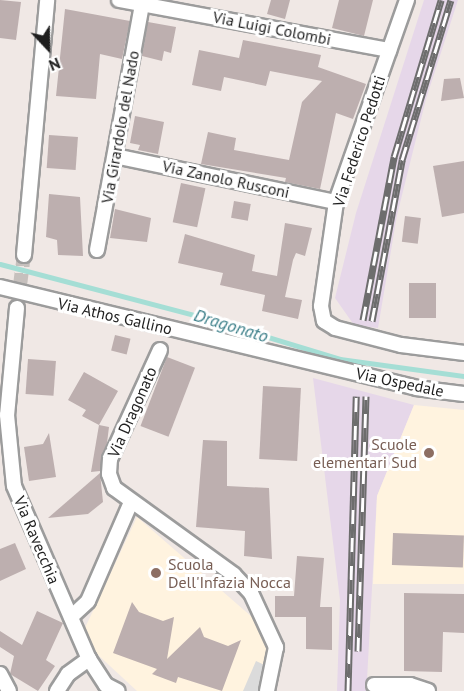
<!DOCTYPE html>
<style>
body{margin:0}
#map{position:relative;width:464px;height:691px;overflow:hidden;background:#f0e8e5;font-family:"PT Sans",sans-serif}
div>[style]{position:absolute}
.industrial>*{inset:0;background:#e6d7e9}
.education>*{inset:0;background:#fff3df}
.parking>*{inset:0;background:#dbdbdb}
.stream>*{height:5px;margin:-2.5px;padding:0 2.5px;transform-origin:2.5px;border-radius:2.5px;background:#a5ded5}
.building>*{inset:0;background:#bdafaf;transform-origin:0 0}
.minor-tunnel>*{height:14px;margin-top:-7px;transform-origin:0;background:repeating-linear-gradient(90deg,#c6c0bd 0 14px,transparent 0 21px)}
.roads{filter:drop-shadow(2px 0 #9c9c9c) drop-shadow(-2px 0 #9c9c9c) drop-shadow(0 2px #9c9c9c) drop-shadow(0 -2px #9c9c9c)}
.minor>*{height:14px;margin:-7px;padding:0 7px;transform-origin:7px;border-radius:7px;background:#fff}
.rail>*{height:7px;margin-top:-3.5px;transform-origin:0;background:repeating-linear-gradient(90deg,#fff 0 14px,#6d6d6d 0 28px);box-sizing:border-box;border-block:2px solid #6d6d6d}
.dots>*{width:16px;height:16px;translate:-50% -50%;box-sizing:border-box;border:3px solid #fff;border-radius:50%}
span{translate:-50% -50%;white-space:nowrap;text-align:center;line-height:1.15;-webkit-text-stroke:6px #fff;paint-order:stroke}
.street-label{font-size:16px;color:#1f1f1f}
.education-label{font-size:16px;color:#785e54}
.right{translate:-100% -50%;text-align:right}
.left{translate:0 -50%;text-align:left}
.water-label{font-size:18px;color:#3c7f89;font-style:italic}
.north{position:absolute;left:18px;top:18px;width:60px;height:60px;-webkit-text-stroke:4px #fff;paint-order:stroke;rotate:158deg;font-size:16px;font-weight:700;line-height:24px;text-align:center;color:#1f1f1f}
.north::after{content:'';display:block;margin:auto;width:21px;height:27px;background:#1f1f1f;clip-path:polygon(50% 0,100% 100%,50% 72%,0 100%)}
</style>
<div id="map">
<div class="industrial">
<i style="clip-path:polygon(424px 0,458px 0,426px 99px,397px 215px,378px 328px,354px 325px,335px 298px,356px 213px)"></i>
<i style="clip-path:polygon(313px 378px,414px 405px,377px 496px,367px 680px,374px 691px,337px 691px,340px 600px)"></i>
</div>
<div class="education">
<i style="clip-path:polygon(414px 405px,464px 410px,464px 584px,373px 584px,377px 496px)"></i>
<i style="clip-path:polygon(137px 517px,267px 630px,279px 671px,271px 691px,137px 691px,96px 653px,84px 630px)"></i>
</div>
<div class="parking">
<i style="clip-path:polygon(256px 661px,275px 670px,265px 691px,243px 691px)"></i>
</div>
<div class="stream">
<i style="left:0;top:264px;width:213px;rotate:14.7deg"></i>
<i style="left:206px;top:318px;width:140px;rotate:17deg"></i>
<i style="left:340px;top:359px;width:125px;rotate:7.8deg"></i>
</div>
<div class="building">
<i style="clip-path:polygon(0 0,21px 2px,16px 40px,0 38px)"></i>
<i style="clip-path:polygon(271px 0,290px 0,285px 19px,267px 14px)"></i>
<i style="clip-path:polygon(339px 0,373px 0,364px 36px,332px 28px)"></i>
<i style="clip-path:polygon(65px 9px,130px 21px,122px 59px,100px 54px,96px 99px,56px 96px)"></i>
<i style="clip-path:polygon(148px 22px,176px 27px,171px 53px,164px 51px,162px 61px,142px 56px)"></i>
<i style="clip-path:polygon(243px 40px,321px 55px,318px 67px,366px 84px,353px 119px,336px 113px,320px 189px,285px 182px,286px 178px,201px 164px,208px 132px,236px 138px,234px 150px,289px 160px,302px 102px,322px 81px,270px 71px,266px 86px,224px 77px,221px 91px,192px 85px,199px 50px,239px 58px)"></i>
<i style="clip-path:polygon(460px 78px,464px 98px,441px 101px,444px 79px)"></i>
<i style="clip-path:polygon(135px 116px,164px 122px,158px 154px,138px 150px,140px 145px,130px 143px)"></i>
<i style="left:49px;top:135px;width:29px;height:33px;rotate:4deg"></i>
<i style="clip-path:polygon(464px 161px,464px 213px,442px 217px,433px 166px)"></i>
<i style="left:181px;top:183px;width:25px;height:40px;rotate:12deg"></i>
<i style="clip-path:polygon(49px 194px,80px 197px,83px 256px,58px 255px,57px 240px,46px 237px)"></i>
<i style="left:234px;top:201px;width:17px;height:17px;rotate:10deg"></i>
<i style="clip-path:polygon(115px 209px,151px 218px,147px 242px,110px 238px)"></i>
<i style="left:405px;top:216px;width:16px;height:26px;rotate:7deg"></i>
<i style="clip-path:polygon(285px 223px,312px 228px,305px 256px,296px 253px,293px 260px,285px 297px,302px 300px,298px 319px,262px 311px,265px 295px,220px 285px,223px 273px,178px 263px,185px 234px,255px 255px,252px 271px,277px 276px)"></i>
<i style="left:409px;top:283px;width:27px;height:35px"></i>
<i style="left:115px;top:335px;width:16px;height:16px;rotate:14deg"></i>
<i style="left:167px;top:357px;width:30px;height:74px;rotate:21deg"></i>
<i style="left:28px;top:359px;width:28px;height:35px;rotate:4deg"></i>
<i style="clip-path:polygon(84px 372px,118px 391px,99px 425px,82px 416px,86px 410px,68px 400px)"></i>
<i style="left:263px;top:386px;width:38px;height:73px;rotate:3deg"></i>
<i style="clip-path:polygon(99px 425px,109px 427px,107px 443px,100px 471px,91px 472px)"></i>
<i style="clip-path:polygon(49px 433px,56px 477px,29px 481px,24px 447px,43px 444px)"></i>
<i style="clip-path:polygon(203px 440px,227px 441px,227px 486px,269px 488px,272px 559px,244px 556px,245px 531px,196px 527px)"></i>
<i style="clip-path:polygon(100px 473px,103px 502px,88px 514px,48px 518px)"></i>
<i style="left:393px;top:533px;width:71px;height:32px;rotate:2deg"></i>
<i style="clip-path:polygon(15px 543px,26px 569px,0 581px,0 549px)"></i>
<i style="clip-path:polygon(297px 556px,324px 558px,320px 607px,332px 607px,332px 650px,306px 649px,306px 617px,275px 617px,275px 596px,294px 596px)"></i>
<i style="clip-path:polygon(404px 593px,464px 594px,464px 633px,443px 632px,442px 672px,404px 671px)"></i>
<i style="clip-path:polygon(132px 602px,139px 612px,163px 621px,174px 617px,167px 659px,200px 627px,204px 637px,228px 646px,241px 640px,222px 691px,178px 677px,176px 683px,152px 674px,157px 669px,113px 653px)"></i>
<i style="clip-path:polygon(37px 611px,63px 623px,46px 660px,55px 666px,38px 691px,10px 674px,14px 656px,0 647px,0 631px,22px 645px)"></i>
</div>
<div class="minor-tunnel">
<i style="left:17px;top:308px;width:53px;rotate:-82.5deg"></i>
</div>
<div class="roads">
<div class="minor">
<i style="left:119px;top:0;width:275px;rotate:10.5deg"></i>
<i style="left:407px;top:0;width:214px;rotate:109.4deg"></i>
<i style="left:336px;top:202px;width:105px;rotate:98.2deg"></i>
<i style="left:321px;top:306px;width:15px;rotate:79deg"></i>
<i style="left:324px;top:321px;width:13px;rotate:32deg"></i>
<i style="left:335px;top:328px;width:68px;rotate:14.4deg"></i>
<i style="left:401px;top:345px;width:64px;rotate:7.2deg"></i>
<i style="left:115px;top:156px;width:226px;rotate:11.8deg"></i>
<i style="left:97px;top:250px;width:250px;rotate:-79.6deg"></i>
<i style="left:24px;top:255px;width:256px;rotate:-84.8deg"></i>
<i style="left:0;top:287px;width:428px;rotate:13.6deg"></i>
<i style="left:416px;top:388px;width:48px;rotate:7.1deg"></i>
<i style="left:17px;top:308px;width:107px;rotate:95.3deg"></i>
<i style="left:7px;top:415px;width:71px;rotate:84.4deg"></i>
<i style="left:14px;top:486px;width:189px;rotate:66.6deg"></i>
<i style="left:89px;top:659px;width:31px;rotate:57deg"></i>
<i style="left:106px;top:685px;width:13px;rotate:27deg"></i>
<i style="left:160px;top:350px;width:120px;rotate:114.6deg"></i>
<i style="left:110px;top:459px;width:15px;rotate:94deg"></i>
<i style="left:109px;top:474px;width:15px;rotate:70deg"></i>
<i style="left:114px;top:488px;width:148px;rotate:35.9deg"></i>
<i style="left:234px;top:575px;width:25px;rotate:47deg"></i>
<i style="left:251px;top:593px;width:60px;rotate:65.2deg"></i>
<i style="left:276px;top:647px;width:45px;rotate:101.6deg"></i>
<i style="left:71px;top:617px;width:23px;rotate:-43deg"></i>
<i style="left:88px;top:601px;width:108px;rotate:-66.5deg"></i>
<i style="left:0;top:674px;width:19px;rotate:62deg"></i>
<i style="left:374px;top:685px;width:36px"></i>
<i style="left:410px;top:685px;width:19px;rotate:18deg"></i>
<i style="left:57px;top:691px;width:20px;rotate:-57deg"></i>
<i style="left:68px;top:674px;width:26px;rotate:-36deg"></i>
</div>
</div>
<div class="rail">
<i style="left:363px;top:320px;width:166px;rotate:-79.2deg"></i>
<i style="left:394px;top:157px;width:164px;rotate:-73.3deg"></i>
<i style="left:372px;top:321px;width:164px;rotate:-79.4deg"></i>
<i style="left:402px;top:160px;width:167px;rotate:-73deg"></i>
<i style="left:358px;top:651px;width:255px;rotate:-88.2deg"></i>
<i style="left:348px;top:691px;width:295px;rotate:-88.4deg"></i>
</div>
<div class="dots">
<i style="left:429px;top:453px;background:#8d6e63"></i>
<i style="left:156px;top:573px;background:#8d6e63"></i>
</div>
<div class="street-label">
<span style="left:272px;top:28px;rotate:11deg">Via Luigi Colombi</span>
<span style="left:120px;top:127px;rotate:-80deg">Via Girardolo del Nado</span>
<span style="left:359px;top:141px;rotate:-72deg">Via Federico Pedotti</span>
<span style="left:226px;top:179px;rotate:12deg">Via Zanolo Rusconi</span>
<span style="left:115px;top:316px;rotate:13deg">Via Athos Gallino</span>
<span style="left:400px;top:382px;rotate:12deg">Via Ospedale</span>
<span style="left:132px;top:412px;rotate:-66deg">Via Dragonato</span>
<span style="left:37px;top:540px;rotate:67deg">Via Ravecchia</span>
</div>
<div class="education-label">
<span class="right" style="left:417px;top:453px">Scuole<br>elementari Sud</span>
<span class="left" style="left:168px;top:573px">Scuola<br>Dell'Infazia Nocca</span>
</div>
<div class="water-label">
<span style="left:231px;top:326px;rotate:17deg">Dragonato</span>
</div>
<div class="north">N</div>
</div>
